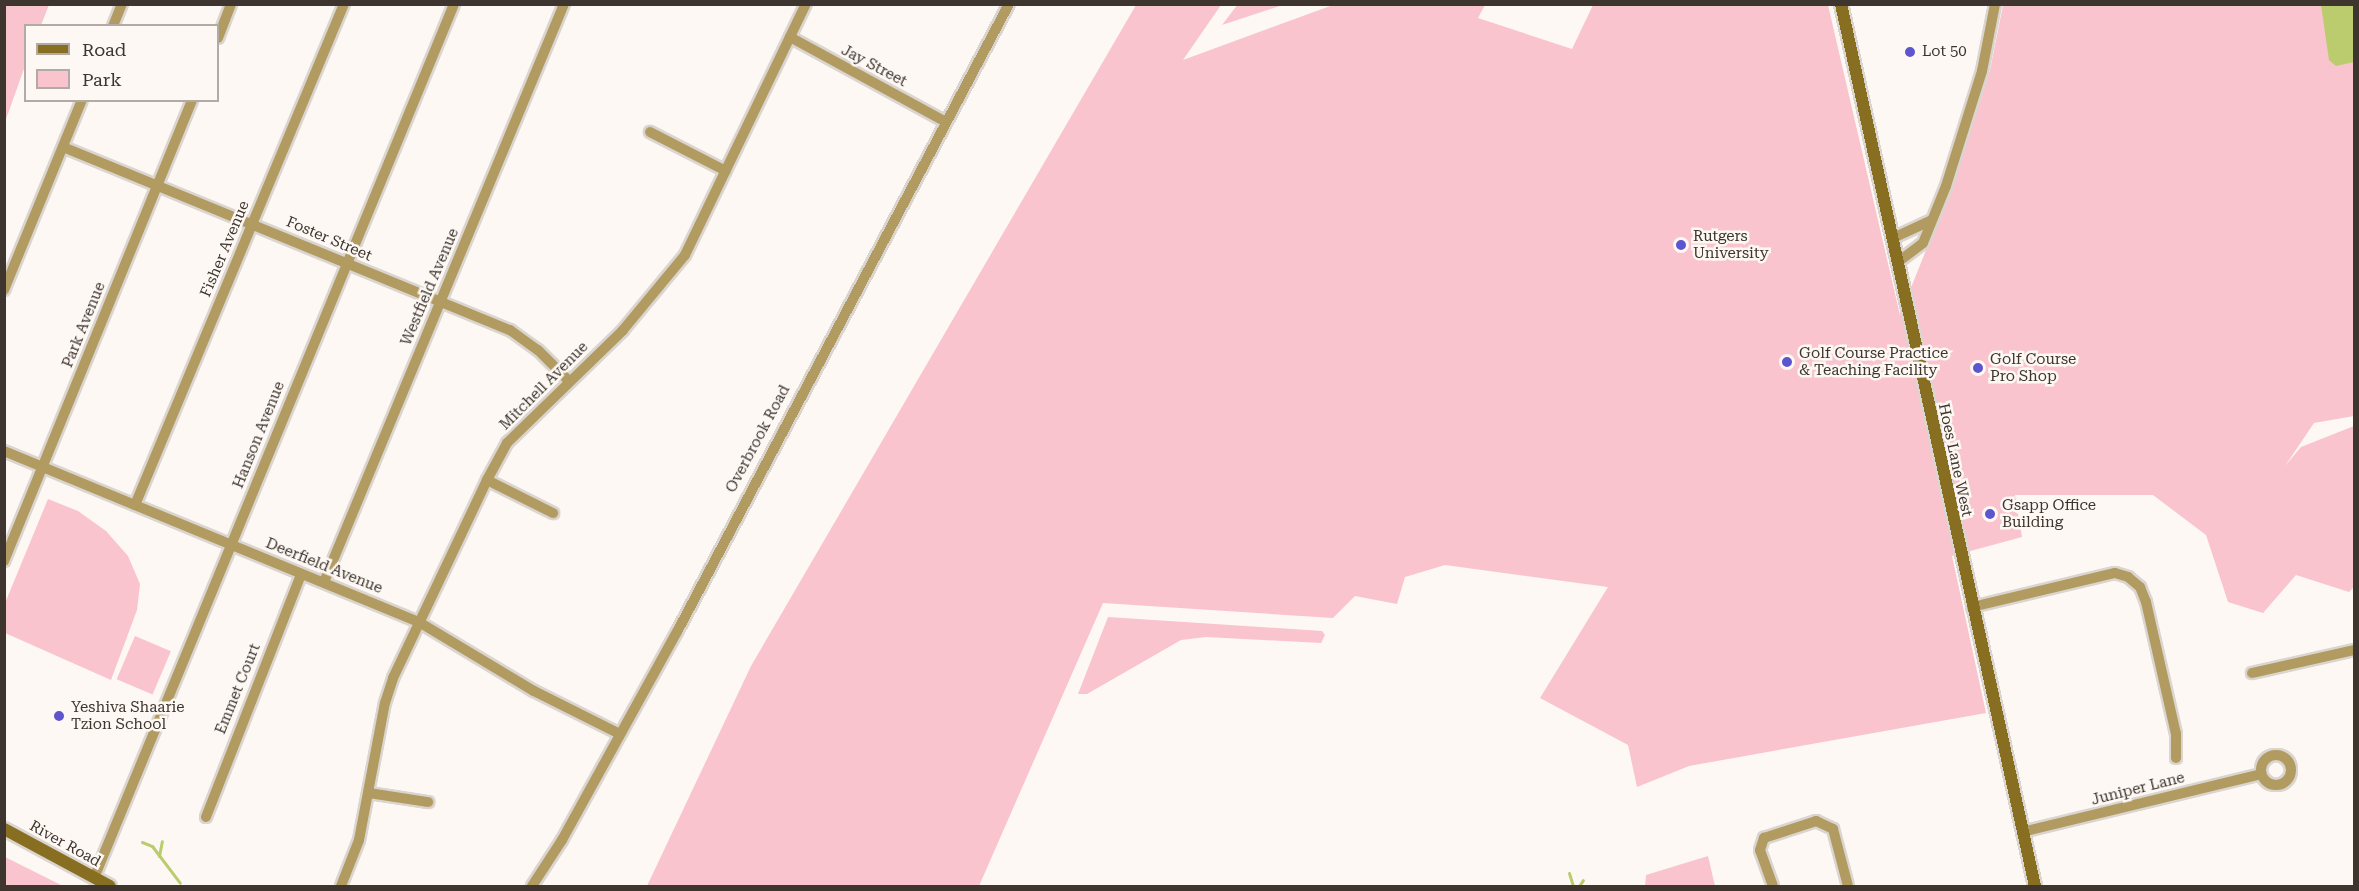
<!DOCTYPE html>
<style>
body{margin:0}
#map{position:relative;width:2359px;height:891px;overflow:hidden;background:#fdf8f4;font-family:"Roboto Serif",serif}
div>[style]{position:absolute}
.green>*{inset:0;background:#f9c4ce;transform-origin:0 0}
.water>*{inset:0;background:#bacc6d}
.stream>*{height:3px;margin:-1.5px;padding:0 1.5px;transform-origin:1.5px;border-radius:1.5px;background:#bacc6d}
.roads{filter:drop-shadow(2px 0 #dbd5d0) drop-shadow(-2px 0 #dbd5d0) drop-shadow(0 2px #dbd5d0) drop-shadow(0 -2px #dbd5d0)}
.street>*{height:10px;margin:-5px;padding:0 5px;transform-origin:5px;border-radius:5px;background:#b19b61}
.street>.ring{margin:-5px;padding:0;box-sizing:content-box;background:none;border:10px solid #b19b61;border-radius:50%}
.secondary>*{height:12px;margin:-6px;padding:0 6px;transform-origin:6px;border-radius:6px;background:#886e21}
.dots>*{width:16px;height:16px;translate:-50% -50%;box-sizing:border-box;border:3px solid #fdf8f4;border-radius:50%}
span{translate:-50% -50%;white-space:nowrap;text-align:center;line-height:1.15;-webkit-text-stroke:5px #fdf8f4;paint-order:stroke}
.poi-label{font-size:15px;color:#3e352e}
.left{translate:0 -50%;text-align:left}
.street-label{font-size:15px;color:#3e352e}
.frame{position:absolute;inset:0;border:6px solid #3e352e;pointer-events:none}
.legend{position:absolute;left:24px;top:24px;width:195px;height:78px;box-sizing:border-box;background:#fdf8f4;border:2px solid #b1aaa5;margin:0;padding:8px 10px;list-style:none;font-size:18px;color:#3e352e}
.legend li{display:flex;align-items:center;gap:12px;height:30px}
.legend b{width:30px;border:2px solid #b1aaa5}
</style>
<div id="map">
<div class="green">
<i style="clip-path:polygon(5px 4px,49px 5px,41px 25px,26px 26px,25px 66px,5px 122px)"></i>
<i style="clip-path:polygon(1238px 4px,1283px 4px,1283px 5px,1222px 25px)"></i>
<i style="clip-path:polygon(1136px 5px,1221px 5px,1183px 60px,1333px 5px,1485px 5px,1478px 18px,1572px 49px,1593px 5px,1828px 5px,1900px 315px,1957px 173px,1990px 70px,2003px 5px,2354px 5px,2354px 416px,2314px 423px,2285px 466px,2301px 447px,2354px 426px,2354px 587px,2349px 592px,2296px 575px,2263px 613px,2228px 602px,2206px 535px,2153px 495px,2015px 495px,2022px 537px,1952px 556px,1986px 713px,1689px 766px,1637px 787px,1628px 745px,1540px 698px,1608px 587px,1445px 565px,1405px 577px,1397px 604px,1355px 596px,1333px 618px,1103px 603px,979px 886px,647px 886px,751px 666px)"></i>
<i style="clip-path:polygon(48px 499px,78px 511px,106px 531px,128px 556px,140px 584px,137px 610px,111px 680px,5px 633px,5px 603px)"></i>
<i style="clip-path:polygon(1108px 617px,1322px 631px,1325px 635px,1321px 643px,1206px 637px,1181px 640px,1087px 694px,1078px 694px)"></i>
<i style="left:135px;top:636px;width:39px;height:47px;rotate:23deg"></i>
<i style="clip-path:polygon(1708px 856px,1715px 886px,1645px 886px,1646px 875px)"></i>
<i style="clip-path:polygon(4px 857px,5px 857px,63px 886px,5px 886px)"></i>
</div>
<div class="water">
<i style="clip-path:polygon(2321px 5px,2354px 5px,2354px 62px,2336px 66px,2329px 60px)"></i>
</div>
<div class="stream">
<i style="left:142px;top:842px;width:11px;rotate:22deg"></i>
<i style="left:152px;top:846px;width:46px;rotate:52.9deg"></i>
<i style="left:159px;top:856px;width:15px;rotate:-79deg"></i>
<i style="left:1569px;top:873px;width:14px;rotate:73deg"></i>
<i style="left:1579px;top:886px;width:7px;rotate:-56deg"></i>
</div>
<div class="roads">
<div class="street">
<i style="left:113px;top:26px;width:24px;rotate:-68deg"></i>
<i style="left:790px;top:37px;width:175px;rotate:28.6deg"></i>
<i style="left:218px;top:38px;width:36px;rotate:-69deg"></i>
<i style="left:650px;top:132px;width:85px;rotate:27.2deg"></i>
<i style="left:63px;top:147px;width:483px;rotate:22.3deg"></i>
<i style="left:510px;top:330px;width:34px;rotate:36deg"></i>
<i style="left:538px;top:350px;width:44px;rotate:45deg"></i>
<i style="left:1893px;top:238px;width:41px;rotate:-24.7deg"></i>
<i style="left:1898px;top:262px;width:31px;rotate:-37deg"></i>
<i style="left:1923px;top:243px;width:61px;rotate:-68deg"></i>
<i style="left:1946px;top:186px;width:121px;rotate:-72.6deg"></i>
<i style="left:1982px;top:71px;width:68px;rotate:-79deg"></i>
<i style="left:4px;top:290px;width:205px;rotate:-67.7deg"></i>
<i style="left:4px;top:451px;width:449px;rotate:22.4deg"></i>
<i style="left:419px;top:622px;width:134px;rotate:31deg"></i>
<i style="left:534px;top:691px;width:96px;rotate:26.6deg"></i>
<i style="left:487px;top:480px;width:74px;rotate:26.6deg"></i>
<i style="left:135px;top:505px;width:543px;rotate:-67.36deg"></i>
<i style="left:4px;top:561px;width:498px;rotate:-67.8deg"></i>
<i style="left:324px;top:582px;width:626px;rotate:-67.45deg"></i>
<i style="left:1972px;top:607px;width:147px;rotate:-13.4deg"></i>
<i style="left:2115px;top:573px;width:14px;rotate:17deg"></i>
<i style="left:2128px;top:577px;width:16px;rotate:40deg"></i>
<i style="left:2140px;top:587px;width:16px;rotate:68deg"></i>
<i style="left:2146px;top:602px;width:135px;rotate:77.2deg"></i>
<i style="left:2176px;top:734px;width:24px;rotate:90deg"></i>
<i style="left:2252px;top:673px;width:105px;rotate:-12.7deg"></i>
<i class="ring" style="left:2261px;top:755px;width:20px;height:20px"></i>
<i style="left:369px;top:793px;width:60px;rotate:8.7deg"></i>
<i style="left:206px;top:817px;width:261px;rotate:-68.6deg"></i>
<i style="left:2022px;top:832px;width:246px;rotate:-13.6deg"></i>
<i style="left:94px;top:878px;width:945px;rotate:-67.61deg"></i>
<i style="left:341px;top:886px;width:49px;rotate:-68.6deg"></i>
<i style="left:359px;top:840px;width:139px;rotate:-79.3deg"></i>
<i style="left:385px;top:703px;width:26px;rotate:-72deg"></i>
<i style="left:393px;top:678px;width:219px;rotate:-64.6deg"></i>
<i style="left:487px;top:480px;width:42px;rotate:-61.6deg"></i>
<i style="left:507px;top:443px;width:162px;rotate:-44.2deg"></i>
<i style="left:623px;top:330px;width:97px;rotate:-50.4deg"></i>
<i style="left:685px;top:255px;width:279px;rotate:-64.3deg"></i>
<i style="left:532px;top:886px;width:55px;rotate:-56.9deg"></i>
<i style="left:562px;top:840px;width:238px;rotate:-61.1deg"></i>
<i style="left:677px;top:632px;width:710px;rotate:-62.14deg"></i>
<i style="left:1773px;top:886px;width:38px;rotate:-110deg"></i>
<i style="left:1760px;top:850px;width:13px;rotate:-72deg"></i>
<i style="left:1764px;top:838px;width:55px;rotate:-18.1deg"></i>
<i style="left:1816px;top:821px;width:19px;rotate:25deg"></i>
<i style="left:1833px;top:829px;width:59px;rotate:75.3deg"></i>
</div>
<div class="secondary">
<i style="left:1841px;top:4px;width:903px;rotate:77.6deg"></i>
<i style="left:4px;top:829px;width:120px;rotate:28.3deg"></i>
</div>
</div>
<div class="dots">
<i style="left:1910px;top:52px;background:#5d55cd"></i>
<i style="left:1681px;top:245px;background:#5d55cd"></i>
<i style="left:1787px;top:362px;background:#5d55cd"></i>
<i style="left:1978px;top:368px;background:#5d55cd"></i>
<i style="left:1990px;top:514px;background:#5d55cd"></i>
<i style="left:59px;top:716px;background:#5d55cd"></i>
</div>
<div class="poi-label">
<span class="left" style="left:1922px;top:52px">Lot 50</span>
<span class="left" style="left:1693px;top:245px">Rutgers<br>University</span>
<span class="left" style="left:1799px;top:362px">Golf Course Practice<br>&amp; Teaching Facility</span>
<span class="left" style="left:1990px;top:368px">Golf Course<br>Pro Shop</span>
<span class="left" style="left:2002px;top:514px">Gsapp Office<br>Building</span>
<span class="left" style="left:71px;top:716px">Yeshiva Shaarie<br>Tzion School</span>
</div>
<div class="street-label">
<span style="left:874px;top:66px;rotate:28deg">Jay Street</span>
<span style="left:329px;top:239px;rotate:23deg">Foster Street</span>
<span style="left:225px;top:249px;rotate:-67deg">Fisher Avenue</span>
<span style="left:430px;top:287px;rotate:-67deg">Westfield Avenue</span>
<span style="left:84px;top:325px;rotate:-68deg">Park Avenue</span>
<span style="left:544px;top:386px;rotate:-45deg">Mitchell Avenue</span>
<span style="left:259px;top:435px;rotate:-68deg">Hanson Avenue</span>
<span style="left:758px;top:439px;rotate:-62deg">Overbrook Road</span>
<span style="left:1955px;top:460px;rotate:78deg">Hoes Lane West</span>
<span style="left:324px;top:566px;rotate:22deg">Deerfield Avenue</span>
<span style="left:238px;top:689px;rotate:-68deg">Emmet Court</span>
<span style="left:2138px;top:789px;rotate:-14deg">Juniper Lane</span>
<span style="left:65px;top:844px;rotate:29deg">River Road</span>
</div>
<div class="frame"></div>
<ul class="legend">
<li><b style="height:8px;background:#886e21"></b>Road</li>
<li><b style="height:16px;background:#f9c4ce"></b>Park</li>
</ul>
</div>
